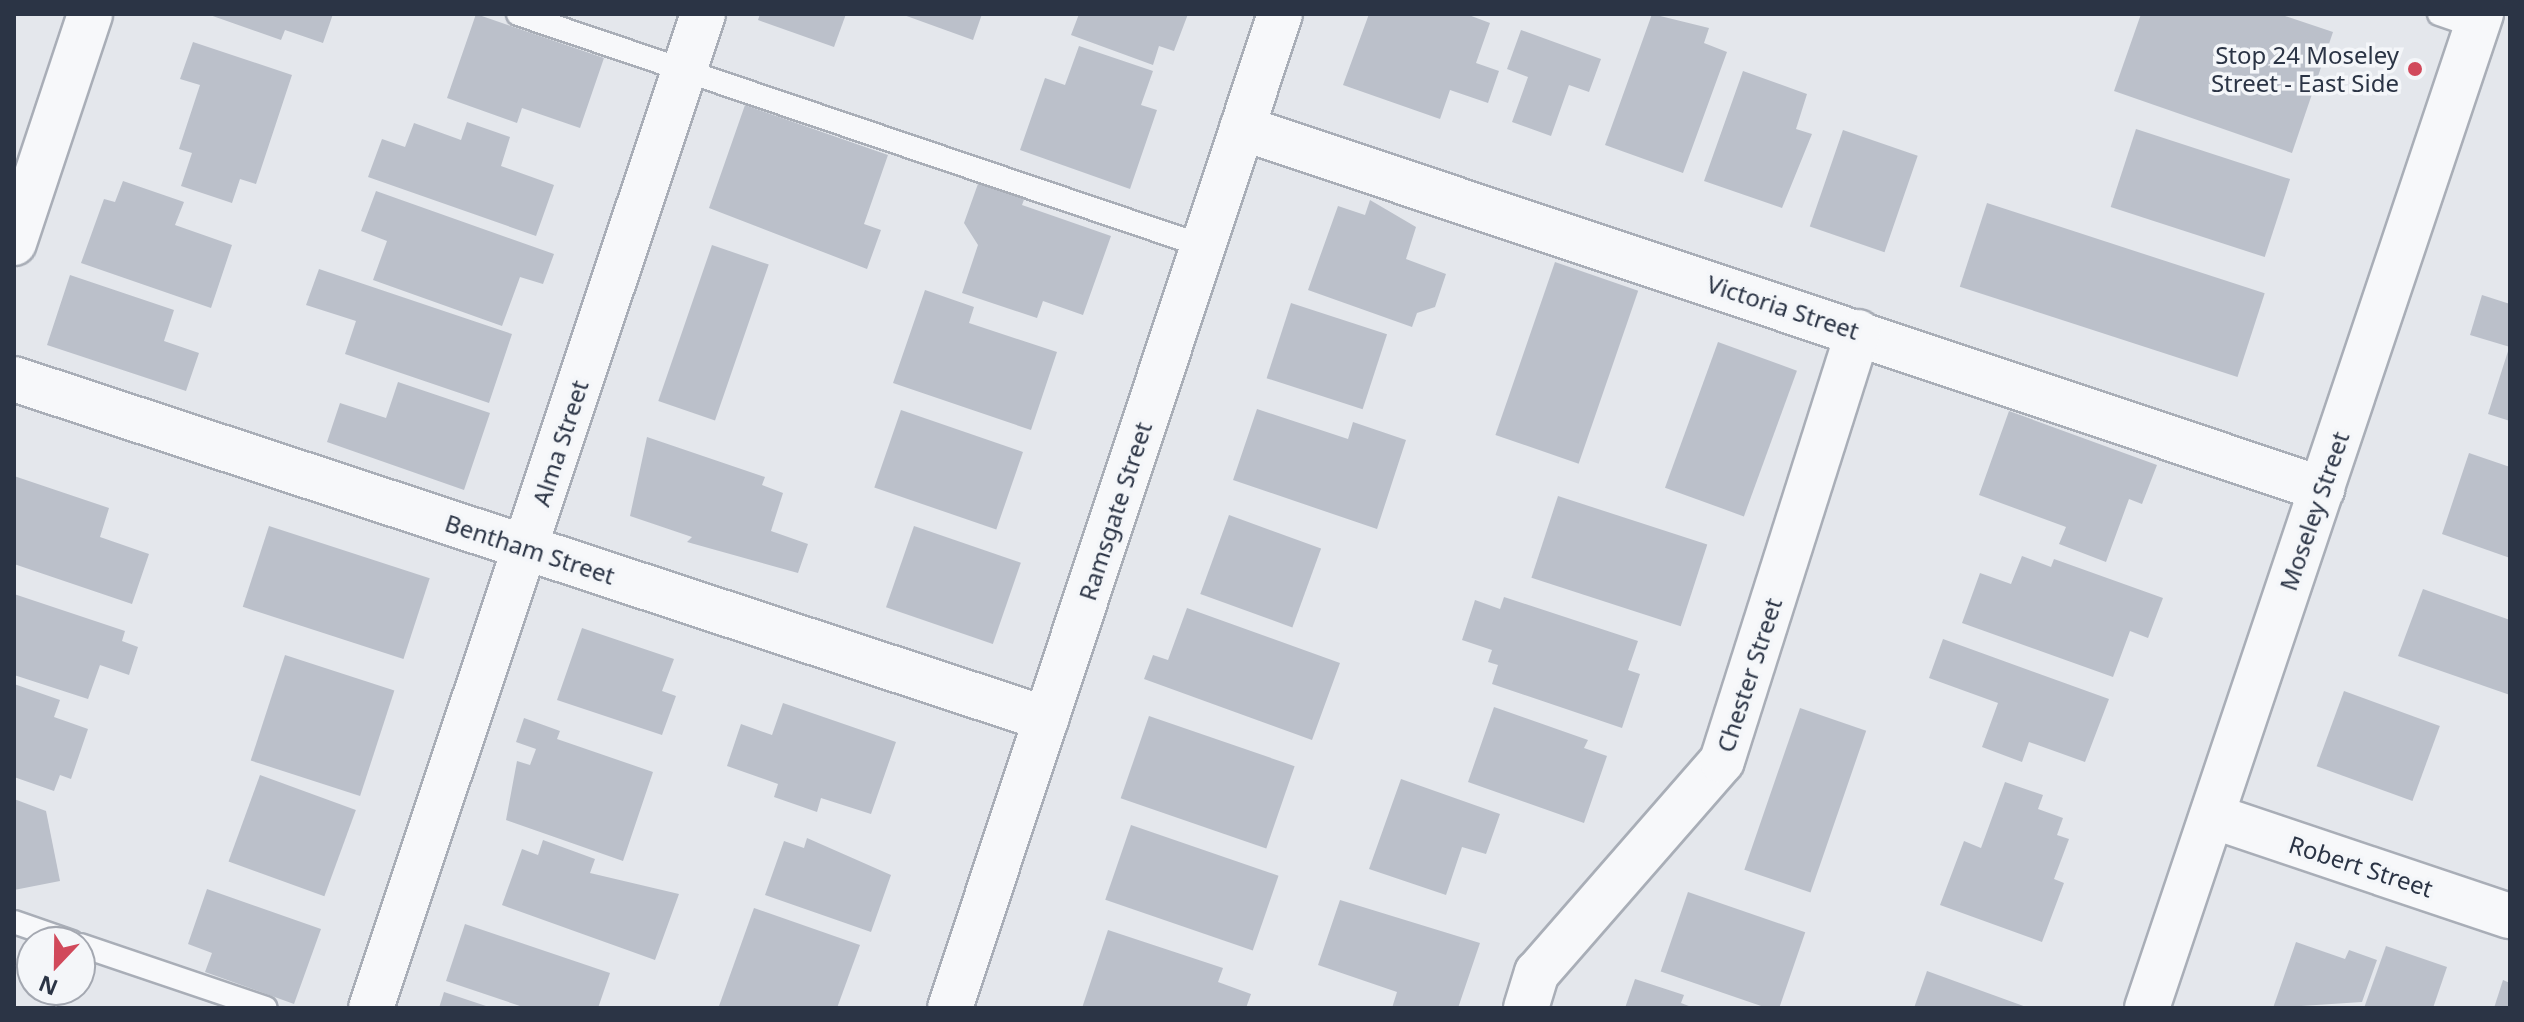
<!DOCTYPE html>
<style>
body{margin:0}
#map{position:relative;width:2524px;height:1022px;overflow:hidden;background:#e4e7ec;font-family:"Noto Sans",sans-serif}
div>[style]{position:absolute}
.building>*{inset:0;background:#bbc0ca;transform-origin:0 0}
.roads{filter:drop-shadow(2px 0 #a9aeb7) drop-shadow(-2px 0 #a9aeb7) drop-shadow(0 2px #a9aeb7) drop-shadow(0 -2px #a9aeb7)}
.service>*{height:22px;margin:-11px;padding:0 11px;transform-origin:11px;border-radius:11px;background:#f7f8fa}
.minor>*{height:44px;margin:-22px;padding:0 22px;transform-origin:22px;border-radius:22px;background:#f7f8fa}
.tertiary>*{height:44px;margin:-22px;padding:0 22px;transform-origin:22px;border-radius:22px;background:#f7f8fa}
.dots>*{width:22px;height:22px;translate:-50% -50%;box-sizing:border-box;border:4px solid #f4f6f9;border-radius:50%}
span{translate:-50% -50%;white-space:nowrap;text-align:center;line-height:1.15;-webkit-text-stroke:7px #f4f6f9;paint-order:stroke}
.poi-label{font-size:24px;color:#2b3445}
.right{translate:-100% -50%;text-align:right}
.street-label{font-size:24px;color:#2b3445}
.frame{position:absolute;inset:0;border:16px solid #2b3445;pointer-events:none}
.north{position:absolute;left:16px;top:926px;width:80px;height:80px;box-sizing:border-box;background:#f4f6f9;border:2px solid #a4a8b1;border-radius:50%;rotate:202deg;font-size:22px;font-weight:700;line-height:32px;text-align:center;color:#2b3445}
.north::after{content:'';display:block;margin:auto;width:28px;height:36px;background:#d1495b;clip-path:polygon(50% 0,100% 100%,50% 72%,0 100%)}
</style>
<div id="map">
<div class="building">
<i style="clip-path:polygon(207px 14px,333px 14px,323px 43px,285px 30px,281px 40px)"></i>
<i style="clip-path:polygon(476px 14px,604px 58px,580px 128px,522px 108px,517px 123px,447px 98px)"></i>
<i style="clip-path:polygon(760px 14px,846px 14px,834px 47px,758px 20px)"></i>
<i style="clip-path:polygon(901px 14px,982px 14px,973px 40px)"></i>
<i style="clip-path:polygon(1079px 14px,1188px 14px,1174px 51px,1159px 46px,1153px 65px,1071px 35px)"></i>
<i style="clip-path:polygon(1369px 14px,1466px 14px,1490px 23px,1476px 63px,1499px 71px,1488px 103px,1450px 90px,1440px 119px,1343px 85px)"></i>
<i style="clip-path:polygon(1652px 14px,1709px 28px,1704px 43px,1727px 52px,1683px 173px,1605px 145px)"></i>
<i style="clip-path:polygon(2141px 14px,2279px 14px,2333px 32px,2292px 153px,2114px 91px)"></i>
<i style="clip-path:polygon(1521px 30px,1601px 59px,1589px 92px,1569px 85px,1551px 136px,1512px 122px,1528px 77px,1507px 69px)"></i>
<i style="clip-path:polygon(193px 42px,292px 75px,256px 184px,240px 179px,232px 203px,181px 186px,192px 153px,179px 149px,200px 85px,180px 79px)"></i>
<i style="clip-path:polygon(1079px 46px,1153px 71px,1141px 105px,1157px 110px,1130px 189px,1020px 150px,1045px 78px,1065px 85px)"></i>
<i style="clip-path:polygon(1743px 71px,1807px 94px,1796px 129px,1812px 134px,1782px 208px,1704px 181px)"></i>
<i style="clip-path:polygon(745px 105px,888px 155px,864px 224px,881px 230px,867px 269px,709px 208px)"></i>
<i style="clip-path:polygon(467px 122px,510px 137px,501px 166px,554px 185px,536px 236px,368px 177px,382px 139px,405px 147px,414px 123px,461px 140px)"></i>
<i style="left:2136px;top:129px;width:162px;height:82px;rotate:18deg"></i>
<i style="left:1843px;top:130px;width:79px;height:102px;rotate:19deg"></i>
<i style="clip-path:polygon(123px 181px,184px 202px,175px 225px,232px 245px,211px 308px,81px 263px,104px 199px,115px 202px)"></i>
<i style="clip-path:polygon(979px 181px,1025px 197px,1022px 205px,1111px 236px,1083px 315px,1043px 301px,1037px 318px,962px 293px,978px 245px,964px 223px)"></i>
<i style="clip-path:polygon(376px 191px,554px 254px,543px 284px,520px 277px,502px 326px,373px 280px,387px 241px,361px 231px)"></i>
<i style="clip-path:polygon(1370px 200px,1416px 227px,1406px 259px,1446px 274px,1435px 307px,1417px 313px,1412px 327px,1308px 290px,1338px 206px,1365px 215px)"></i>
<i style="left:1987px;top:203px;width:292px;height:88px;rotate:18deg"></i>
<i style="left:712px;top:245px;width:60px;height:165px;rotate:19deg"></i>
<i style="left:1555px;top:262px;width:88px;height:183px;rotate:19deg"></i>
<i style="clip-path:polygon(319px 269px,512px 334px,489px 403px,345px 354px,356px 321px,306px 305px)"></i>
<i style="clip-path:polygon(70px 275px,174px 310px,164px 341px,199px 353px,186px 391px,47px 345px)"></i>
<i style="clip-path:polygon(925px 290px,974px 307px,969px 323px,1057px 352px,1031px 430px,893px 383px)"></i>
<i style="clip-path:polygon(2482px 295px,2510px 304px,2510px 347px,2470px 335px)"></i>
<i style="left:1291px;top:303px;width:101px;height:79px;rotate:18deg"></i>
<i style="left:1718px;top:342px;width:84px;height:155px;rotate:20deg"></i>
<i style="clip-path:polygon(2509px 348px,2510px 348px,2510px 421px,2488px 414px)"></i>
<i style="clip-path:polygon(398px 382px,490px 413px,464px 490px,327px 442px,340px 403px,386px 418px)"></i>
<i style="clip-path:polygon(1257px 409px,1348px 439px,1353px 422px,1406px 440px,1377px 529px,1233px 480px)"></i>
<i style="left:901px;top:410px;width:129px;height:82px;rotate:19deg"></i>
<i style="clip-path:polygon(2009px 411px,2157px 465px,2142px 504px,2129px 499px,2106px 562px,2059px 544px,2066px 527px,1979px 495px)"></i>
<i style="clip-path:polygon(647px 437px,765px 477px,762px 485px,783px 493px,771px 531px,808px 544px,798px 573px,687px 542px,692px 537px,630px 516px)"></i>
<i style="clip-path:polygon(2469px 453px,2510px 467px,2510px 558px,2442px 534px)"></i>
<i style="clip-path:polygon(14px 476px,109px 508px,100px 537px,149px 554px,132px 604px,14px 564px)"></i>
<i style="left:1558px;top:496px;width:157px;height:86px;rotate:18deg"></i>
<i style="left:1229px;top:515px;width:98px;height:84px;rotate:20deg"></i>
<i style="left:269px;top:526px;width:169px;height:85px;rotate:18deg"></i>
<i style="left:914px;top:526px;width:113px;height:86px;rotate:19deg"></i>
<i style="clip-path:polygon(2022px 556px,2051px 567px,2054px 559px,2163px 598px,2148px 638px,2130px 631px,2113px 677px,1962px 623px,1980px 573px,2011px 584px)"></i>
<i style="clip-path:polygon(2423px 589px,2510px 620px,2510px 695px,2398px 656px)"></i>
<i style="clip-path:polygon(14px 594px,125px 631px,122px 641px,138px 647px,129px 675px,100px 665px,88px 699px,14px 675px)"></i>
<i style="clip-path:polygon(1504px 597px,1638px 641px,1628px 670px,1640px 674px,1622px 728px,1492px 684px,1498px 665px,1488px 662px,1492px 650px,1462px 640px,1475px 600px,1500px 609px)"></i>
<i style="clip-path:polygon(1187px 608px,1340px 663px,1312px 740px,1144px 679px,1153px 655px,1168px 660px)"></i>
<i style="clip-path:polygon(582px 628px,674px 659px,662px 691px,676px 696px,662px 735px,557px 700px)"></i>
<i style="clip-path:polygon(1943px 639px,2109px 699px,2085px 762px,2029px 742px,2022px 762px,1982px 747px,1998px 703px,1929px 678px)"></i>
<i style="left:285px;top:655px;width:115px;height:111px;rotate:18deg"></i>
<i style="clip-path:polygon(14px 684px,60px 700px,54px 717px,88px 729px,71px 779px,60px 775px,54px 791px,14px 777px)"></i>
<i style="left:2344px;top:691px;width:102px;height:80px;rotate:20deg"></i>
<i style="clip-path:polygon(783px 703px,896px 742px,871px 814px,821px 798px,817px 812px,774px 797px,778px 784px,727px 766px,741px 724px,772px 735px)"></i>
<i style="clip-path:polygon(1494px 707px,1588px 740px,1584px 748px,1607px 756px,1584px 823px,1468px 782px)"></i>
<i style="left:1800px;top:708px;width:70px;height:171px;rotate:19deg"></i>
<i style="left:1149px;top:716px;width:154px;height:87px;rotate:19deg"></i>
<i style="clip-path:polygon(524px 718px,560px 731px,557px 739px,653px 772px,623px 861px,506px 820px,517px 761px,530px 765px,536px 749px,516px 742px)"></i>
<i style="left:260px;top:775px;width:102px;height:92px;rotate:20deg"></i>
<i style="clip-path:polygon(1401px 779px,1500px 814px,1486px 854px,1462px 847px,1446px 895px,1369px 869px)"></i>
<i style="clip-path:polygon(2005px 782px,2043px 795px,2038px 809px,2063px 818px,2057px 835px,2069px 839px,2054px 879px,2064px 883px,2042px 942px,1940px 905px,1964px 841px,1981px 848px)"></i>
<i style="clip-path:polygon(14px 799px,46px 811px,60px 881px,14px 890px)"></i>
<i style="left:1131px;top:825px;width:156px;height:79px;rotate:19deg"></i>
<i style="clip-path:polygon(807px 838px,891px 875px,871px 932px,765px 895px,784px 841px,804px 848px)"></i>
<i style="clip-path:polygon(543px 840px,595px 859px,590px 873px,679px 894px,655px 960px,502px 905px,522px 849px,538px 855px)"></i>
<i style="clip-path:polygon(207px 889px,321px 929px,294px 1004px,205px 972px,212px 953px,188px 944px)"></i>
<i style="left:1688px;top:892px;width:124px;height:84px;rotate:19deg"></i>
<i style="clip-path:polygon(1340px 900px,1480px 943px,1458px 1008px,1392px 1008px,1397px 992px,1318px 965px)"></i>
<i style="clip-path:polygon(754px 908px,860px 945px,837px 1008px,719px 1006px)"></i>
<i style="clip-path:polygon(465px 924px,610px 973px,598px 1008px,526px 1008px,446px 981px)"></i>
<i style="clip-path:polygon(1108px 930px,1223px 968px,1218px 982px,1251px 994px,1246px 1008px,1082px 1008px)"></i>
<i style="clip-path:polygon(2296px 942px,2345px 959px,2349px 950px,2377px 960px,2362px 1002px,2273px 1008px)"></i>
<i style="clip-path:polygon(2386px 946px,2447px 967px,2433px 1008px,2364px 1008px)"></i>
<i style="clip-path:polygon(1927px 971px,2029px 1008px,1914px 1008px)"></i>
<i style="clip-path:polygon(1635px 979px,1684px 995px,1681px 1003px,1694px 1008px,1625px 1008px)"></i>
<i style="clip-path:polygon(2503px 980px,2510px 983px,2510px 1008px,2494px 1008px)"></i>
<i style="clip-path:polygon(444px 992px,489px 1007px,489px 1008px,439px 1008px)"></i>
</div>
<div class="roads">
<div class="service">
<i style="left:518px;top:14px;width:723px;rotate:18.71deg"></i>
<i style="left:2439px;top:14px;width:40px;rotate:18.9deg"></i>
<i style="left:14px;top:922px;width:61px;rotate:19deg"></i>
<i style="left:80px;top:945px;width:196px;rotate:18.7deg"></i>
</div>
<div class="minor">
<i style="left:1242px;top:128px;width:1139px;rotate:18.48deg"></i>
<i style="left:14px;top:243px;width:241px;rotate:-71.6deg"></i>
<i style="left:14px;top:379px;width:1087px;rotate:18.23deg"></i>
<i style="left:2212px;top:816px;width:314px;rotate:18.6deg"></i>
<i style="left:371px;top:1008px;width:1048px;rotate:-71.53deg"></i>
<i style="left:950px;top:1008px;width:1047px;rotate:-71.63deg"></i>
<i style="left:1526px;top:1008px;width:37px;rotate:-73deg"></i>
<i style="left:1537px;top:973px;width:281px;rotate:-48.9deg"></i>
<i style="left:1722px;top:761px;width:450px;rotate:-72.4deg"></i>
</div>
<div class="tertiary">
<i style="left:2147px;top:1008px;width:1049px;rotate:-71.43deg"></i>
</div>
</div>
<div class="dots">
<i style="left:2415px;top:69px;background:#d1495b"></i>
</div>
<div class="poi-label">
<span class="right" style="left:2399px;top:69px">Stop 24 Moseley<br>Street - East Side</span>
</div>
<div class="street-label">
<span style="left:1783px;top:307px;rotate:18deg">Victoria Street</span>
<span style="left:560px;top:443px;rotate:-72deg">Alma Street</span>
<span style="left:1115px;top:511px;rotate:-72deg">Ramsgate Street</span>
<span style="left:2314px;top:511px;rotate:-71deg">Moseley Street</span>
<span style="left:530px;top:549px;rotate:18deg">Bentham Street</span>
<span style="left:1749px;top:675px;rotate:-72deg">Chester Street</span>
<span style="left:2361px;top:866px;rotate:18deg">Robert Street</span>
</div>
<div class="frame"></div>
<div class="north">N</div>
</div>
